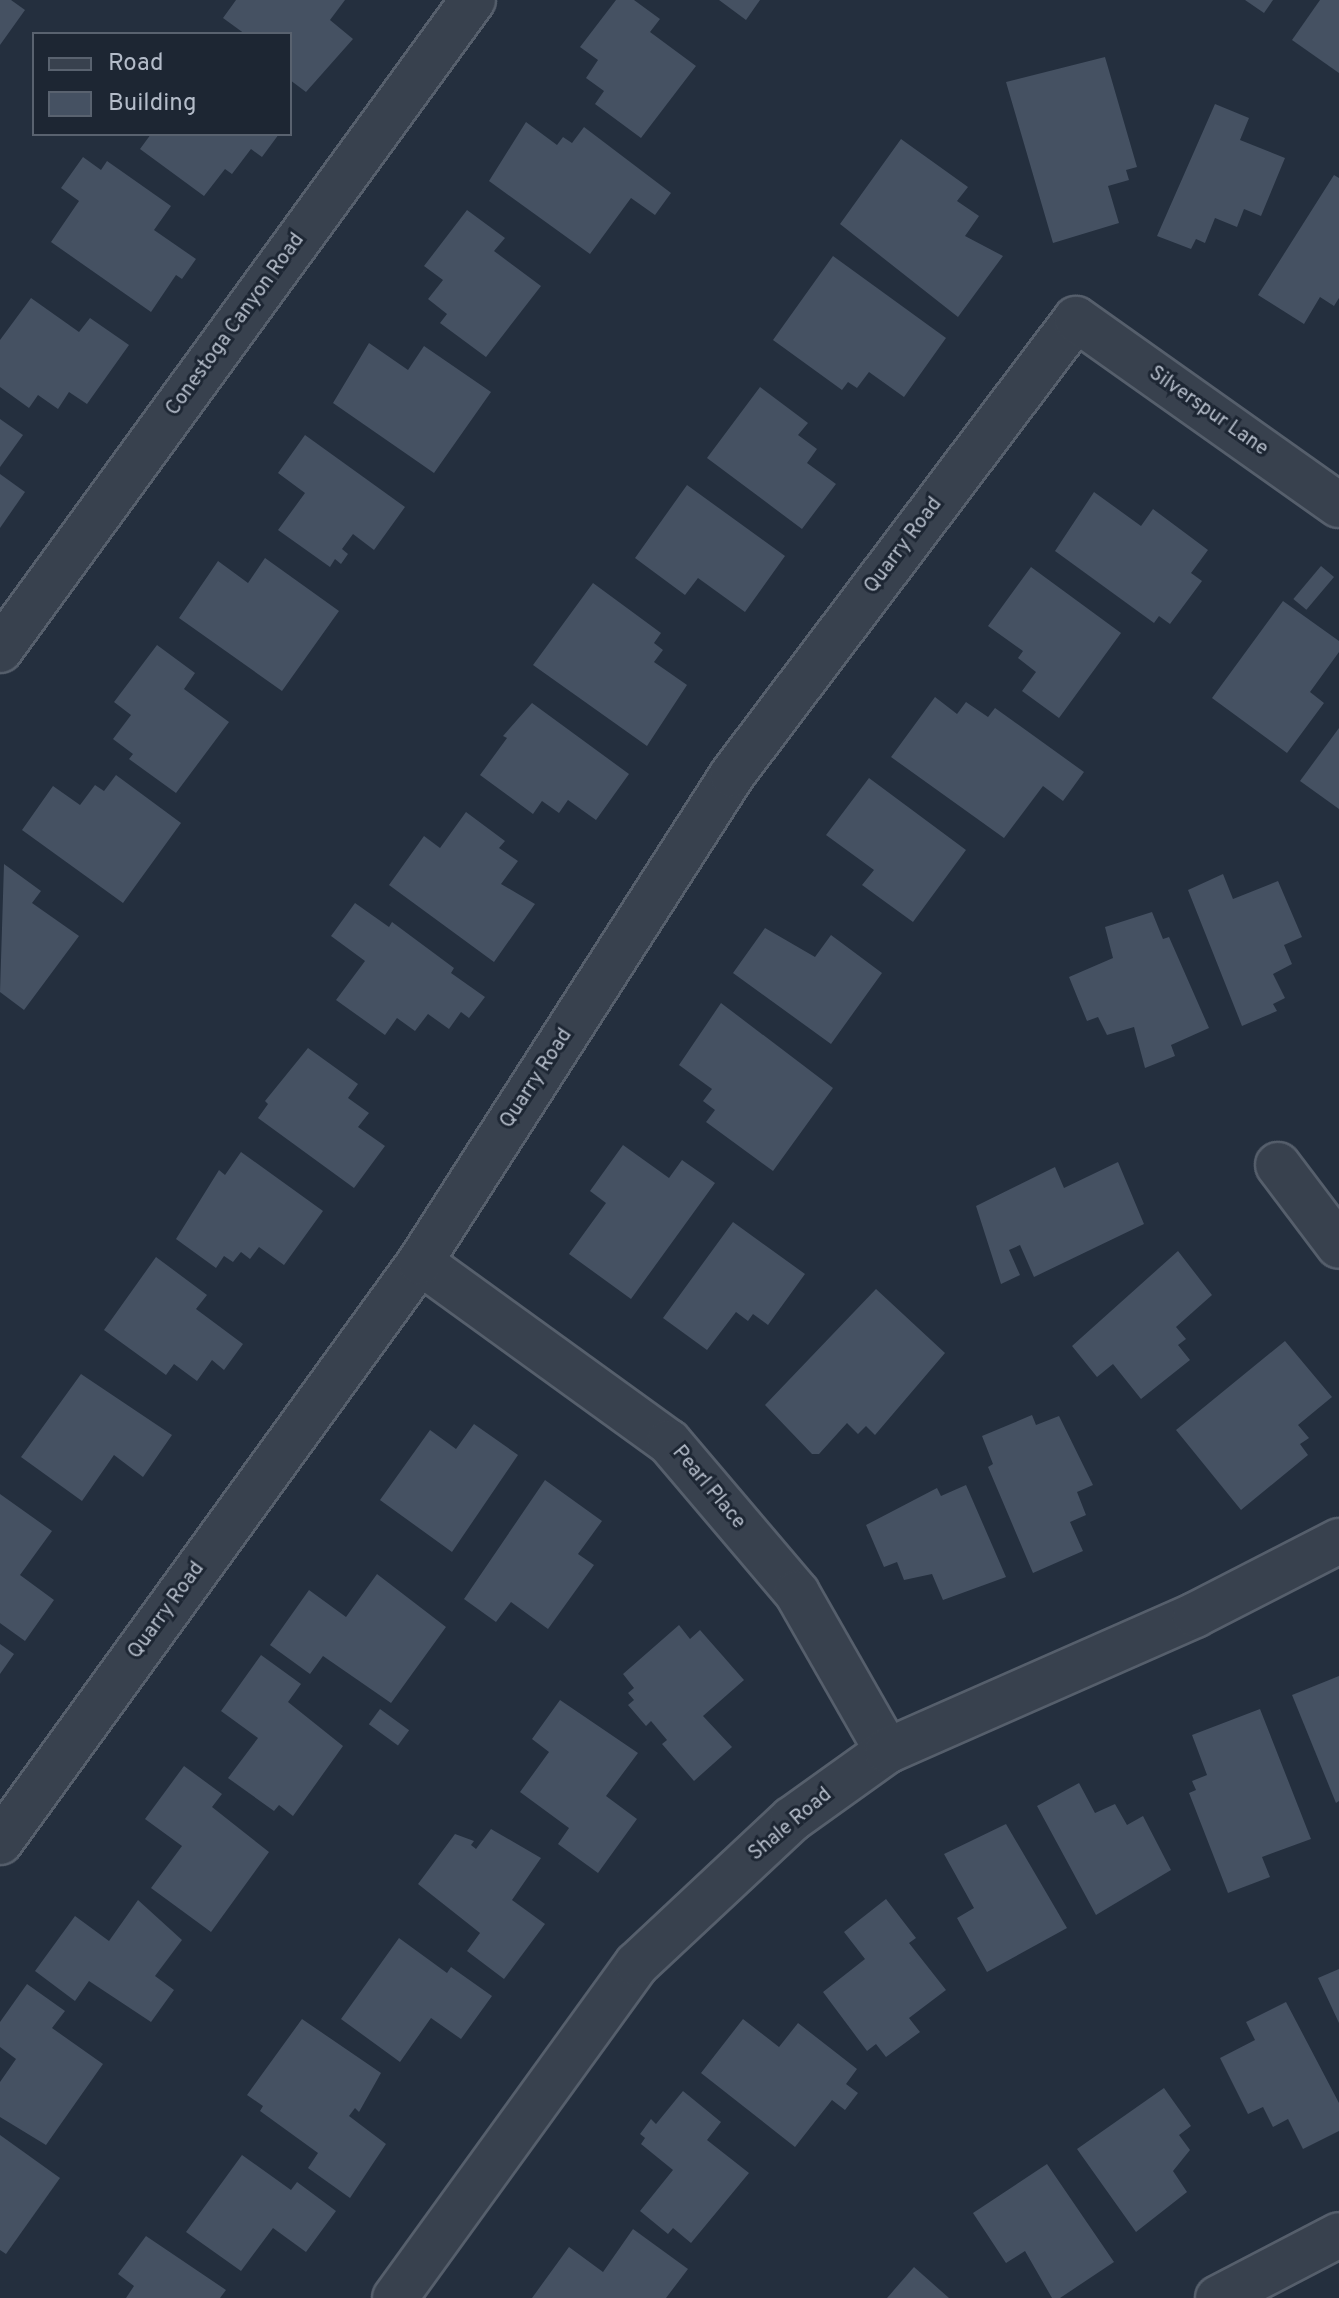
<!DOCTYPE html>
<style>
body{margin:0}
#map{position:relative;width:1339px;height:2298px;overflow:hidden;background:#242f3e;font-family:Overpass,sans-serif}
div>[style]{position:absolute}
.building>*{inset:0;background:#455162;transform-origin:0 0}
.roads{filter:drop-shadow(2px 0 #565f6c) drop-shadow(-2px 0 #565f6c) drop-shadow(0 2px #565f6c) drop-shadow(0 -2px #565f6c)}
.minor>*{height:44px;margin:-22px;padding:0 22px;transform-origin:22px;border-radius:22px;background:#38414e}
span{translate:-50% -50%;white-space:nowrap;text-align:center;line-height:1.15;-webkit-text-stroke:6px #1d2633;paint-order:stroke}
.street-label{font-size:20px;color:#b4bcc9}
.legend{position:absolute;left:32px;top:32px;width:260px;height:104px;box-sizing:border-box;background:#1d2633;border:2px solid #59626f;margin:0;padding:10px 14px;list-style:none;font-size:24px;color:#b4bcc9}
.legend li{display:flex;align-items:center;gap:16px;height:40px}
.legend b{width:40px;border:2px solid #59626f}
</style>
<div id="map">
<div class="building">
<i style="clip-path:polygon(0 0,11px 0,25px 10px,0 45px)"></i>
<i style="clip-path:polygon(236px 0,345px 0,330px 20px,353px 39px,306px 92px,290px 80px,290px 34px,245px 34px,223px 18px)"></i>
<i style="clip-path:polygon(616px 0,634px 0,660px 19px,650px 32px,696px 66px,641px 138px,595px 104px,604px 91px,586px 78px,598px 60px,580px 47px)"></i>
<i style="clip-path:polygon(719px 0,760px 0,746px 20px)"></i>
<i style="clip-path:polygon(1245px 0,1273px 0,1264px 13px)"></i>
<i style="clip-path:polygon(1320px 0,1339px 0,1339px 73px,1292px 40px)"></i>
<i style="clip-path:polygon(1105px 57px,1137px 167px,1126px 170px,1129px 180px,1108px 186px,1119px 223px,1053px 243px,1006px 82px)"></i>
<i style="clip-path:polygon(1215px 104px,1249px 118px,1240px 140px,1285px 158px,1261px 216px,1244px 209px,1237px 227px,1215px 218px,1205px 243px,1196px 239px,1191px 249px,1157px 236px)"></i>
<i style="clip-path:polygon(526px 122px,557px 145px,563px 137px,572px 143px,584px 127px,671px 193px,655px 215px,631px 198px,590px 254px,489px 181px)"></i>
<i style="clip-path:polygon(151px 134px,279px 134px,262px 157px,251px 149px,232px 174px,225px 169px,204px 196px,140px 149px)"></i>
<i style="clip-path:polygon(901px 139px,968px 187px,957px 201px,979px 216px,965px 236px,1003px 256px,958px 317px,840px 224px)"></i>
<i style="clip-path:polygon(83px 157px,101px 170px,107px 161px,171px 206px,154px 230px,196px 259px,182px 279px,176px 275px,151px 312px,51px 242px,79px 201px,61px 188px)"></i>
<i style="clip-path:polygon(1334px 175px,1339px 178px,1339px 298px,1334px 306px,1320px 297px,1304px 324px,1258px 295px)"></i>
<i style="clip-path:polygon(467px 210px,505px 238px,494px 251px,541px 286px,486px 357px,440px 323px,447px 314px,428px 299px,443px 280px,424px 266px)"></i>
<i style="clip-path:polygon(833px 256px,946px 338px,904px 397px,869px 372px,857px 388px,848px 382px,842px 390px,773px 340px)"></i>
<i style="clip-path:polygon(31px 298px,79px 332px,90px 318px,129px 345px,87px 404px,69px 392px,58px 409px,38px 395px,29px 408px,0 387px,0 340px)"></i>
<i style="clip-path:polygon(369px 343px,408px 370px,424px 346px,491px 392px,434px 473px,333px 403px)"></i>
<i style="clip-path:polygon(760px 387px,808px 423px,798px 435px,817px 449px,807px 463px,836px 484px,802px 529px,707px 458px)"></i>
<i style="clip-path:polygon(0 419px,23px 435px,0 467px)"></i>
<i style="clip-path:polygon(305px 435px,405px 507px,374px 550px,353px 534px,342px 549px,348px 554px,341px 564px,335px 559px,330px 567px,278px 530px,305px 493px,278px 473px)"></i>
<i style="clip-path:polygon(0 474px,25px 492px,0 528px)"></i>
<i style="clip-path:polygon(687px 485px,785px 556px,745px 612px,698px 578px,685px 595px,635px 558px)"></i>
<i style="clip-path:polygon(1094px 492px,1141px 526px,1153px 509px,1208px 550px,1191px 573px,1202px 581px,1170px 624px,1159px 616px,1154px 623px,1055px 551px)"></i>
<i style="clip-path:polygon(265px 558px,339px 611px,282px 691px,179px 618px,218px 561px,248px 583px)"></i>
<i style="left:1321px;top:566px;width:17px;height:43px;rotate:40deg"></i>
<i style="clip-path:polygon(1031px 567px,1121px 633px,1059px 718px,1022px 691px,1036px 672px,1018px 658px,1023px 651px,988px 626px)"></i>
<i style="clip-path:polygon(593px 583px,661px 633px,654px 643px,663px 650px,654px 662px,687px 685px,647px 746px,533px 665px)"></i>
<i style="clip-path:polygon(1283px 601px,1339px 641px,1339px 652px,1310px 692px,1324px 703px,1287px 753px,1212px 698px)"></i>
<i style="clip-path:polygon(157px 645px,195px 673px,184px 689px,229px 722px,176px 793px,129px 759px,133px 754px,113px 739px,131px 715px,114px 702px)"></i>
<i style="clip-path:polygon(935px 697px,957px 714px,966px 702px,988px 717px,995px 708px,1084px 772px,1063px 801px,1043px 786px,1004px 838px,891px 757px)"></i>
<i style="clip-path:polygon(532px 703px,629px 774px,596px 820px,568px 800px,559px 813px,542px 801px,533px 814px,480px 775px,507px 738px,503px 736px)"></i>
<i style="clip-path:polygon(1339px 728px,1339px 809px,1300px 781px)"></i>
<i style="clip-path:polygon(116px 775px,181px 823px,123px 903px,22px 830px,53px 786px,80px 805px,95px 785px,104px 791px)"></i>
<i style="clip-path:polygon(869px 778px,966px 850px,913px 922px,862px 885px,874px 870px,826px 835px)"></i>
<i style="clip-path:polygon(466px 812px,505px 841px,499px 848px,518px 861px,501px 884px,535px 904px,494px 962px,389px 885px,424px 836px,440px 848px)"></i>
<i style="clip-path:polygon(4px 864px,41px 891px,32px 903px,79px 936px,24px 1010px,0 992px)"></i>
<i style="clip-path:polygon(1223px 874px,1233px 899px,1278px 881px,1302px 937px,1284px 945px,1292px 964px,1273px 974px,1285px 998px,1273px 1004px,1277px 1011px,1242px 1026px,1188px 890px)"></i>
<i style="clip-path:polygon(355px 903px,389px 927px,392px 922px,454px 968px,451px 973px,485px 997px,469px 1018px,461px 1012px,449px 1029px,428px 1014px,415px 1031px,397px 1018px,385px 1035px,336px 1000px,365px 961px,331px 936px)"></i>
<i style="clip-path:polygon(1152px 912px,1163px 939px,1169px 937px,1209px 1028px,1171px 1045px,1175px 1056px,1145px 1068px,1134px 1027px,1107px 1035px,1098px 1017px,1087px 1021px,1069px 977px,1113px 958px,1105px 927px)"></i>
<i style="clip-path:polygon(765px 928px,815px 957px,831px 935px,882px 973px,831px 1044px,733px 973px)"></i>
<i style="clip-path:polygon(721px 1003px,833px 1088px,773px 1171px,706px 1122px,715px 1110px,703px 1101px,712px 1089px,679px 1065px)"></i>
<i style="clip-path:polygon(308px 1048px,358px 1084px,348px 1098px,369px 1113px,358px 1127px,385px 1146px,354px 1188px,258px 1118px,268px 1104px,265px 1101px)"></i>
<i style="clip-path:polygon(623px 1145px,669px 1178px,682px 1160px,715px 1183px,631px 1299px,569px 1254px,606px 1203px,590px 1191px)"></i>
<i style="clip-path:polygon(241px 1152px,323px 1211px,284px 1265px,259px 1247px,250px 1259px,241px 1252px,233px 1262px,224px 1256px,216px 1268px,176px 1239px,219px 1170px,225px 1175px)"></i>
<i style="clip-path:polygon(1118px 1162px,1144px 1224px,1034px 1277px,1020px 1245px,1009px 1250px,1020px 1275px,1001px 1284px,976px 1206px,1055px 1167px,1064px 1188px)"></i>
<i style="clip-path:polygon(733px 1222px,805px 1274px,768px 1325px,753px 1314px,748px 1321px,736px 1312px,707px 1350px,663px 1318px)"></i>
<i style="clip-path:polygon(1178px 1251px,1212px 1295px,1176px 1327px,1186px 1339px,1178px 1345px,1190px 1360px,1141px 1399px,1113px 1364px,1097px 1377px,1072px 1346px)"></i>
<i style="clip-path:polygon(156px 1257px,207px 1295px,196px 1309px,243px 1344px,224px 1370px,212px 1360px,197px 1381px,174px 1364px,166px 1375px,104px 1330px)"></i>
<i style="clip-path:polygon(876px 1289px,945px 1353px,875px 1435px,866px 1426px,858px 1434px,847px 1423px,819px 1454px,812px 1454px,765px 1405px)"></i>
<i style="clip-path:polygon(1285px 1341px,1332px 1397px,1298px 1425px,1309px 1438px,1300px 1444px,1308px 1455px,1241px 1510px,1176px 1430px)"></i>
<i style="clip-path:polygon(81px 1374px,172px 1435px,143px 1477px,114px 1455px,82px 1501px,21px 1457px)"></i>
<i style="clip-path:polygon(1032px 1415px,1036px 1425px,1059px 1416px,1093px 1485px,1077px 1492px,1086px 1515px,1070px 1522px,1083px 1551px,1033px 1573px,988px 1467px,993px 1464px,982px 1436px)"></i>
<i style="clip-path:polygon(474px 1424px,518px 1455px,452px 1552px,380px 1500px,430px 1430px,456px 1449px)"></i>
<i style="clip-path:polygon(545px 1480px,602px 1521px,578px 1554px,594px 1565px,548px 1629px,511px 1602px,496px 1622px,464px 1599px)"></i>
<i style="clip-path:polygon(966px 1485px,1006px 1577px,943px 1600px,932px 1574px,904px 1580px,897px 1562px,884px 1567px,866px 1525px,937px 1488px,941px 1496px)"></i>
<i style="clip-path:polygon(0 1494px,52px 1531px,20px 1575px,54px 1600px,25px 1641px,0 1623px)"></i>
<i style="clip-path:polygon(377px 1574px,446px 1627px,391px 1703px,323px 1656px,310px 1674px,270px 1645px,309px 1590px,346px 1617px)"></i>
<i style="clip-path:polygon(679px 1625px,690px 1639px,700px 1630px,744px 1680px,703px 1716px,732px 1747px,694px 1781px,662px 1744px,667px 1740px,651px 1721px,646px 1726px,628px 1705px,634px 1700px,628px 1693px,634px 1688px,623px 1674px)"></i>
<i style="clip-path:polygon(0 1644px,14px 1654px,0 1674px)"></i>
<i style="clip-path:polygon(261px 1655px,301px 1684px,288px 1702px,343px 1746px,293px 1816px,279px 1805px,274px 1811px,228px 1778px,258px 1738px,221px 1711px)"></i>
<i style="clip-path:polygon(1339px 1676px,1339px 1801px,1336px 1803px,1292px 1695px)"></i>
<i style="clip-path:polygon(560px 1700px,638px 1753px,606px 1796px,637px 1819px,598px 1873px,558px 1844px,569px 1828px,520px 1792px,549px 1752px,532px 1739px)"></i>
<i style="left:380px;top:1709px;width:36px;height:19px;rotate:36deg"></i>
<i style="clip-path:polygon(1260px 1709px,1311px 1839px,1262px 1857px,1270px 1877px,1228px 1893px,1189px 1793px,1196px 1790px,1192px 1781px,1207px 1775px,1192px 1735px)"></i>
<i style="clip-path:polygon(184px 1766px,222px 1794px,212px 1807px,269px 1852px,211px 1932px,151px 1888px,182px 1846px,145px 1819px)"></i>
<i style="clip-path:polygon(1079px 1783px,1095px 1813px,1115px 1804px,1127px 1825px,1143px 1816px,1171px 1870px,1096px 1915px,1037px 1806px)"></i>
<i style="clip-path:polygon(1006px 1824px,1067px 1928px,987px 1972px,957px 1918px,974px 1908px,944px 1854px)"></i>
<i style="clip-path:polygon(491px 1829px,541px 1858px,512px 1900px,545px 1924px,504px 1979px,467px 1951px,480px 1933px,418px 1884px,455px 1834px,474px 1841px,471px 1845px,476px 1849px)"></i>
<i style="clip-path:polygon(886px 1899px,916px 1938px,909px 1943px,946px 1990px,909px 2018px,920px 2032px,886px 2057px,876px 2044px,867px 2051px,823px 1992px,865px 1959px,844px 1932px)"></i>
<i style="clip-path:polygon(138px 1900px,182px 1940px,155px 1976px,174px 1990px,151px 2022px,89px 1981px,75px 2001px,35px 1971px,75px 1916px,109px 1941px)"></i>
<i style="clip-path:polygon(399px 1938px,447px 1973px,451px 1967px,492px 1996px,461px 2039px,431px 2018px,400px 2062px,341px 2019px)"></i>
<i style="clip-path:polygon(1339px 1969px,1339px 2023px,1318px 1978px)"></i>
<i style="clip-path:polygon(27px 1984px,65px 2011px,52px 2028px,103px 2064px,46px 2145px,0 2117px,0 2082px,16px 2059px,0 2047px,0 2022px)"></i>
<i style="clip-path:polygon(1286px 2002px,1339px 2103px,1339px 2131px,1303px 2149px,1288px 2119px,1273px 2127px,1263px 2107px,1248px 2114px,1220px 2058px,1255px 2040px,1246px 2022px)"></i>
<i style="clip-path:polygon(302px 2019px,381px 2073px,359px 2112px,355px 2108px,349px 2116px,386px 2144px,350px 2198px,308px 2168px,318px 2153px,260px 2111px,263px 2106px,247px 2095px)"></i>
<i style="clip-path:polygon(743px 2019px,779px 2047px,798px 2023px,857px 2069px,846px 2084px,858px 2093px,845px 2110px,832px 2100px,795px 2147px,701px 2073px)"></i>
<i style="clip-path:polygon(1164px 2088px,1191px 2126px,1179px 2135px,1190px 2150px,1173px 2171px,1187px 2192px,1136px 2232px,1077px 2149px)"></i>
<i style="clip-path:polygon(683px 2091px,721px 2122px,707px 2140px,749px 2173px,691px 2243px,673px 2228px,668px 2234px,640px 2211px,673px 2170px,641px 2144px,645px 2138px,640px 2134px,651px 2119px,656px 2124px)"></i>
<i style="clip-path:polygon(0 2135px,60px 2178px,6px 2254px,0 2250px)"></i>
<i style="clip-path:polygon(242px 2155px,291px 2190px,297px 2182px,336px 2211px,306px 2252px,273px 2228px,241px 2271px,186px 2232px)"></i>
<i style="clip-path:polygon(1047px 2164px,1114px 2262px,1060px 2298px,1052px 2298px,1025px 2251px,1006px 2263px,973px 2213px)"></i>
<i style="clip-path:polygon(633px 2229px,688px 2269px,666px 2298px,532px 2298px,569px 2247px,603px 2272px)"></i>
<i style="clip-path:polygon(146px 2236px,226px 2290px,220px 2298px,126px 2298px,134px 2286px,118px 2274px)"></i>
<i style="clip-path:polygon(914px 2267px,949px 2298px,887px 2298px)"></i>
</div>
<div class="roads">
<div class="minor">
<i style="left:0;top:650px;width:804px;rotate:-53.96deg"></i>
<i style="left:1278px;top:1165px;width:101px;rotate:53deg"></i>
<i style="left:420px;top:1262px;width:307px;rotate:35.9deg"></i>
<i style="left:669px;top:1442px;width:198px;rotate:49.7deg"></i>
<i style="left:797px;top:1593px;width:182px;rotate:60.3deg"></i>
<i style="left:0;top:1842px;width:716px;rotate:-54.09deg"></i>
<i style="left:420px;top:1262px;width:578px;rotate:-57.35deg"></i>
<i style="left:732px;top:775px;width:571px;rotate:-52.97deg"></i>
<i style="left:1076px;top:319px;width:322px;rotate:35.3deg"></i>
<i style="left:395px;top:2298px;width:412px;rotate:-54.1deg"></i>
<i style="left:637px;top:1964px;width:212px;rotate:-43.1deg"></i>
<i style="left:792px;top:1819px;width:117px;rotate:-35.6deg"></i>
<i style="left:887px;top:1751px;width:337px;rotate:-23.8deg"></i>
<i style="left:1195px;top:1615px;width:162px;rotate:-27.2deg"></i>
<i style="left:1218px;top:2298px;width:136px;rotate:-27.5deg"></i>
</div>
</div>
<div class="street-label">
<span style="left:236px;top:325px;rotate:-54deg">Conestoga Canyon Road</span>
<span style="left:1208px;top:412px;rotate:35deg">Silverspur Lane</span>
<span style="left:904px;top:546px;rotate:-53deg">Quarry Road</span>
<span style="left:537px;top:1079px;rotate:-57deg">Quarry Road</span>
<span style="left:708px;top:1488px;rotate:50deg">Pearl Place</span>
<span style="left:167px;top:1611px;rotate:-54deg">Quarry Road</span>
<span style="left:791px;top:1825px;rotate:-40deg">Shale Road</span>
</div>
<ul class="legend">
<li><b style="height:10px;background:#38414e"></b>Road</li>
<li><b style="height:22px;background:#455162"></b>Building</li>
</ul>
</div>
